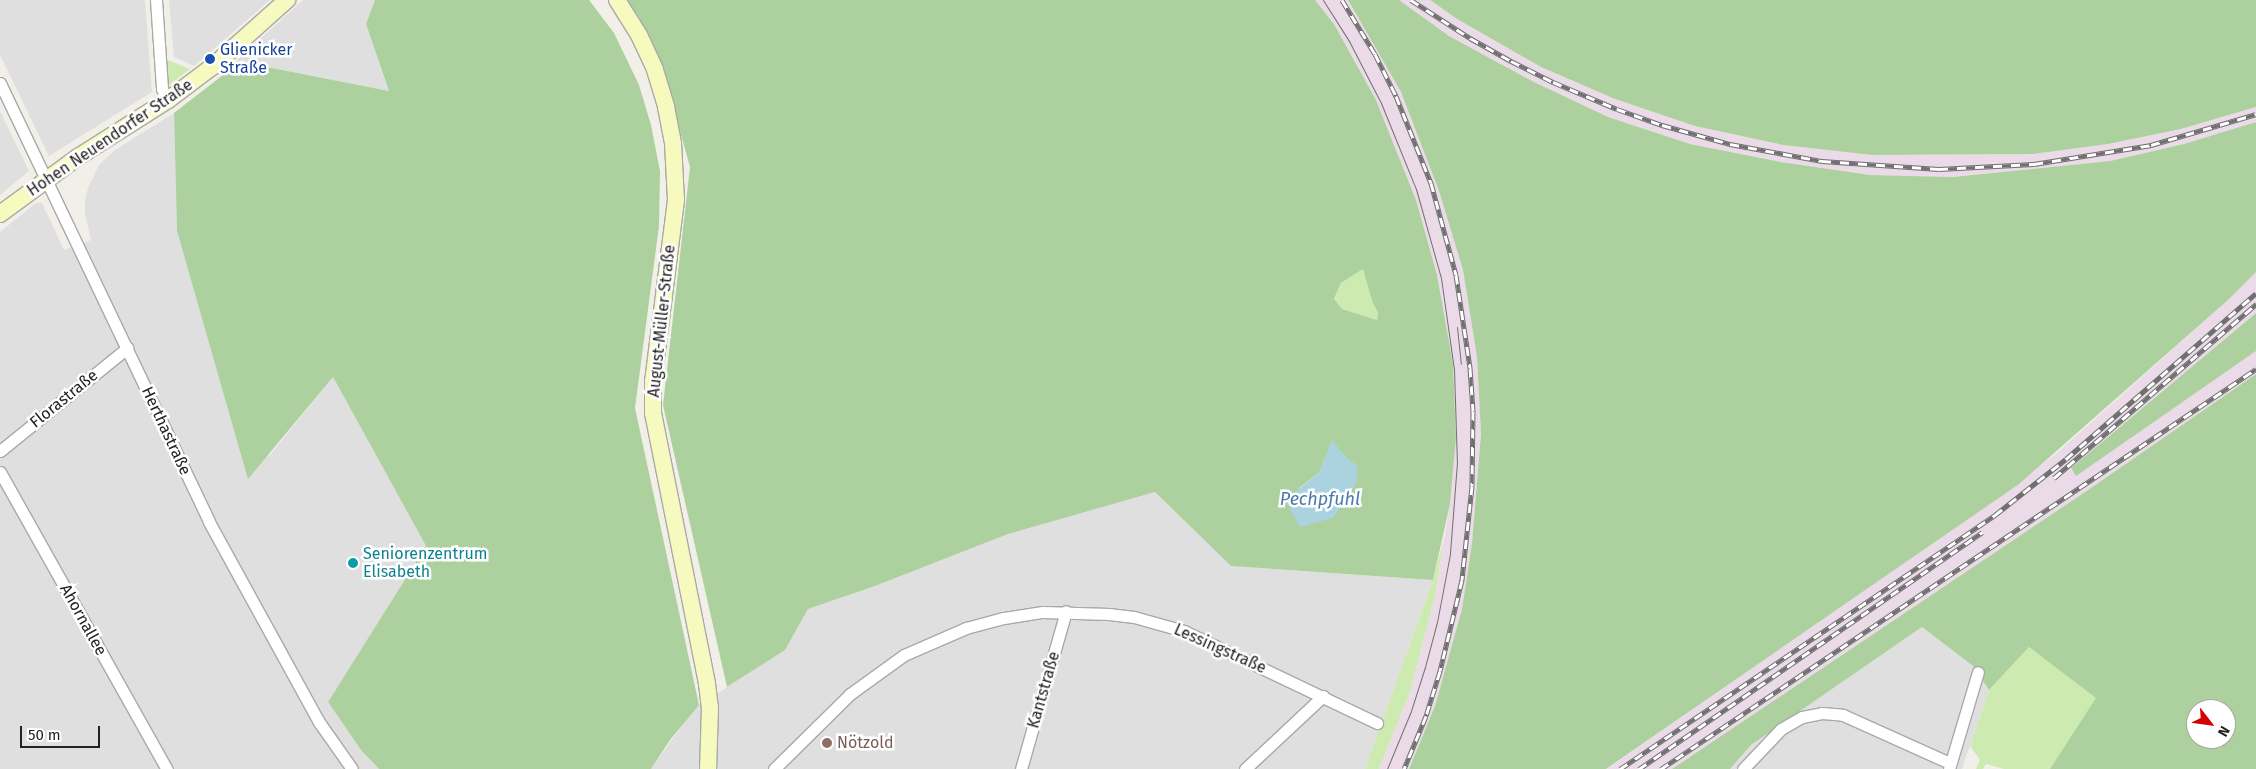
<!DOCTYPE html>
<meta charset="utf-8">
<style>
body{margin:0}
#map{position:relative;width:2256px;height:769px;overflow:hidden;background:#f2efe9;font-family:"Fira Sans",sans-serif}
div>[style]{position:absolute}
.residential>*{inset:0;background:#e0dfdf}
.industrial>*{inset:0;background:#ebdbe8}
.grass>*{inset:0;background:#cdebb0}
.forest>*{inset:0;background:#add19e}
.water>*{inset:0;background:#aad3df}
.roads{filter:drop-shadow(1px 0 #a9a9a9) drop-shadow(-1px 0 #a9a9a9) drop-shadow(0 1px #a9a9a9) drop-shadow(0 -1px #a9a9a9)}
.street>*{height:11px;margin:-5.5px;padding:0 5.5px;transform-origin:5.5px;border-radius:5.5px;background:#fff}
.secondary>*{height:16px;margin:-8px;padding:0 8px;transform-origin:8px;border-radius:8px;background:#f7fabf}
.tram>*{height:1px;margin:-0.5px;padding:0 0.5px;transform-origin:0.5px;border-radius:0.5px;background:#707070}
.rail>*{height:5px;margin-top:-2.5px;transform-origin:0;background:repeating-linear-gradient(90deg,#fff 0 9px,#707070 0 18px);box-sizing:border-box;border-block:1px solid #707070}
.dots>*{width:14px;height:14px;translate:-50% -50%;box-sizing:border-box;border:2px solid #fff;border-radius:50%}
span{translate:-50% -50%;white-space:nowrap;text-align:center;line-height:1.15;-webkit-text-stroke:5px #fff;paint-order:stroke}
.transit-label{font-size:16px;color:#164399}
.left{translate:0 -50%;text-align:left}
.street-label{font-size:16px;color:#222}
.culture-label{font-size:16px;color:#0d838f}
.education-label{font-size:16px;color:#785e54}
.water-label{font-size:18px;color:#4a7aab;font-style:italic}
.north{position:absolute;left:2186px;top:699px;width:50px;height:50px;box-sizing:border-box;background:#fff;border:1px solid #a7a7a7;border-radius:50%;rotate:120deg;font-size:14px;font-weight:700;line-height:20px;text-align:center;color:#222}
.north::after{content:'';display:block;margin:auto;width:18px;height:22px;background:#d40000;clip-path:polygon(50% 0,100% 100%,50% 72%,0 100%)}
.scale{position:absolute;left:20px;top:726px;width:80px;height:22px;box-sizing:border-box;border:2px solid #222;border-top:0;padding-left:6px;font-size:15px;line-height:18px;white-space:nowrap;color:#222;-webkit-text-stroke:4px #fff;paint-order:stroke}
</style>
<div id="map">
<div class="residential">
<i style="clip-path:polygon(0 0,145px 0,152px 92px,49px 156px,0 55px)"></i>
<i style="clip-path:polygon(169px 0,270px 0,194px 66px,174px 57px)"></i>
<i style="clip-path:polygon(303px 0,375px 0,366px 24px,389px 91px,236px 61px)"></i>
<i style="clip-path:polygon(0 111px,29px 171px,0 195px)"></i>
<i style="clip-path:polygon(174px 113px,177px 231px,229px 410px,269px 456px,333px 377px,426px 546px,328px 702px,361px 750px,379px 769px,0 769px,0 232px,36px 203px,42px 203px,64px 250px,91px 240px,85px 214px,85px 201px,88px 188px,99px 165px,115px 150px)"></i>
<i style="clip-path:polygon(1155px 492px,1231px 566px,1433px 580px,1365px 769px,651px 769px,695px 708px,785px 650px,808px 609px,875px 586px,1008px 534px)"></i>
<i style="clip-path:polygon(1922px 627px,1973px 666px,1989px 690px,1962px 769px,1730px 769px,1751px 745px)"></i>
</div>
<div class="industrial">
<i style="clip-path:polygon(1315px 0,1348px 0,1401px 92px,1439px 191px,1463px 270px,1477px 357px,1481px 434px,1472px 543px,1462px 609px,1435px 706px,1409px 769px,1379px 769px,1410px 692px,1435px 596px,1450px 504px,1456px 438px,1453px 364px,1437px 275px,1416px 200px,1376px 100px,1334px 24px)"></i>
<i style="clip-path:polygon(1399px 0,1430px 0,1457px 19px,1541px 67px,1615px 99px,1695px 126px,1783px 145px,1872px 155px,2033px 154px,2108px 144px,2181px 129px,2256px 107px,2256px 122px,2184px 144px,2110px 161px,1953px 177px,1870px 175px,1781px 162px,1690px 144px,1608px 117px,1534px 82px,1449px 36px)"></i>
<i style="clip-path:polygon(2256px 272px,2256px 313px,2071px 468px,2076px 475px,2256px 351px,2256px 374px,2085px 492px,1672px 769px,1607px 769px,1973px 515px,2057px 453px,2228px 300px)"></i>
</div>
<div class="grass">
<i style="clip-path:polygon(165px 59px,190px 69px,169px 85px,166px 81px)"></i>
<i style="clip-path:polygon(1363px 269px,1372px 301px,1378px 313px,1377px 320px,1342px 309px,1334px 300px,1341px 283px)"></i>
<i style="clip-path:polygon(1444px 538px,1435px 596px,1410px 692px,1379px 769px,1365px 769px,1433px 580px)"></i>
<i style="clip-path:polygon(2029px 647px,2097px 698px,2050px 769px,2004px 769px,1986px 764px,1983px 769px,1976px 769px,1980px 760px,1970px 746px,1989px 690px)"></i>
</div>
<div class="forest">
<i style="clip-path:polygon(375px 0,589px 0,614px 33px,639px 85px,651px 125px,660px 171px,659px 226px,635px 408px,699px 705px,670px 740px,651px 769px,379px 769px,361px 750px,328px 702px,426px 546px,333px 377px,248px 479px,177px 231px,174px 113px,232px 68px,236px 61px,389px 91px,366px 24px)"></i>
<i style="clip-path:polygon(evenodd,625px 0,1315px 0,1334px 24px,1376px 100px,1416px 200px,1437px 275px,1453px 364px,1456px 438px,1450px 504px,1433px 580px,1231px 566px,1155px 492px,1008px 534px,875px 586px,808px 609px,785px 650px,727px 687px,663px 405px,690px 167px,666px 80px,639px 17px,625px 0,1363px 269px,1372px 301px,1378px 313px,1377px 320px,1342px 309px,1334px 299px,1341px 283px,1363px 269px,625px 0,1332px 441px,1346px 458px,1358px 467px,1298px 489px,1319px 473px,1332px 441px)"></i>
<i style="clip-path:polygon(1348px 0,1399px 0,1449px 36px,1534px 82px,1608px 117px,1690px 144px,1781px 162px,1870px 175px,1953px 177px,2110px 161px,2184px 144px,2256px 122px,2256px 272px,2228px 300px,2019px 484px,1606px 769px,1409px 769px,1435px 706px,1462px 609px,1472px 543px,1481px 434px,1477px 357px,1463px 270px,1439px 191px,1401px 92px)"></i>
<i style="clip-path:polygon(1430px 0,2256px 0,2256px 107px,2181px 129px,2108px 144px,2033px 154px,1872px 155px,1783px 145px,1695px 126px,1615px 99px,1541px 67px,1457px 19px)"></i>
<i style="clip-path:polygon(2256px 313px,2256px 351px,2076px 476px,2071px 468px)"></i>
<i style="clip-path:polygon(evenodd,2256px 374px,2256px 769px,2050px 769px,2096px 698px,2029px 647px,1989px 690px,1973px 666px,1922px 627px,1751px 745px,1730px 769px,1672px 769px,2085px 492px,2256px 374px,2196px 709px,2226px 709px,2226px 739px,2196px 739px,2196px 709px)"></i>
</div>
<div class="water">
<i style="clip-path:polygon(1332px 440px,1346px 458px,1358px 466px,1356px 484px,1333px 518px,1300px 527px,1288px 505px,1299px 489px,1319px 473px)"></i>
</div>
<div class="roads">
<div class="street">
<i style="left:156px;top:0;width:89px;rotate:86.1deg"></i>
<i style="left:162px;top:89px;width:13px;rotate:61deg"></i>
<i style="left:0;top:83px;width:486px;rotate:64.5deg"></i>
<i style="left:209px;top:522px;width:228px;rotate:61.2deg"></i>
<i style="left:319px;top:722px;width:57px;rotate:54.9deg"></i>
<i style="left:0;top:451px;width:164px;rotate:-39deg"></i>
<i style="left:0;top:472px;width:341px;rotate:60.7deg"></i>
<i style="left:774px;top:769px;width:107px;rotate:-44.6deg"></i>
<i style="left:850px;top:694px;width:67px;rotate:-35.8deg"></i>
<i style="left:904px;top:655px;width:68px;rotate:-23.5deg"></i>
<i style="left:966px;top:628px;width:39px;rotate:-15deg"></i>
<i style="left:1004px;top:618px;width:39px;rotate:-9deg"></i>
<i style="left:1043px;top:612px;width:66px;rotate:1.7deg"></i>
<i style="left:1109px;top:614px;width:25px;rotate:7deg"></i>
<i style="left:1134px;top:617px;width:52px;rotate:15.6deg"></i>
<i style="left:1184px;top:631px;width:214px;rotate:25.5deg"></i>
<i style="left:1021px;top:769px;width:164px;rotate:-74.1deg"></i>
<i style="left:1245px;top:769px;width:107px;rotate:-43.1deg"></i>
<i style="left:1743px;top:769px;width:55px;rotate:-46.5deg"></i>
<i style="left:1781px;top:729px;width:24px;rotate:-30deg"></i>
<i style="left:1802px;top:717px;width:20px;rotate:-11deg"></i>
<i style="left:1822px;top:713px;width:21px;rotate:5deg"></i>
<i style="left:1843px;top:715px;width:117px;rotate:24.2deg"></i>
<i style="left:1949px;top:769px;width:101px;rotate:-73.4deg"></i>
</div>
<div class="secondary">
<i style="left:617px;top:0;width:41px;rotate:57.8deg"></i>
<i style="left:639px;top:35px;width:38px;rotate:65deg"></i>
<i style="left:655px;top:70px;width:39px;rotate:73deg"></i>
<i style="left:666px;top:107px;width:37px;rotate:79deg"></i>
<i style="left:673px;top:143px;width:57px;rotate:87deg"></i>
<i style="left:676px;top:200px;width:182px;rotate:97.2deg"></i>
<i style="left:653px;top:381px;width:32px;rotate:90deg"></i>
<i style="left:653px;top:413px;width:276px;rotate:78.7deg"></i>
<i style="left:707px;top:684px;width:23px;rotate:83deg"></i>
<i style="left:710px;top:707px;width:62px;rotate:91.8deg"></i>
<i style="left:0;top:214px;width:97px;rotate:-36.2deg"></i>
<i style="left:78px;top:157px;width:107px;rotate:-32.3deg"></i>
<i style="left:168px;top:100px;width:55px;rotate:-36.9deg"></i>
<i style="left:212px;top:67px;width:101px;rotate:-41.8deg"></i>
</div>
</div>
<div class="tram">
<i style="left:1323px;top:0;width:49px;rotate:57.6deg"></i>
<i style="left:1349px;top:41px;width:70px;rotate:62.7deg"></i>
<i style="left:1381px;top:103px;width:93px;rotate:67.9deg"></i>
<i style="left:1416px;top:189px;width:92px;rotate:74.3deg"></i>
<i style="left:1441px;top:278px;width:92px;rotate:81.9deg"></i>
<i style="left:1454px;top:369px;width:93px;rotate:88.2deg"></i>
<i style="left:1457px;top:462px;width:92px;rotate:94.4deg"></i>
<i style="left:1450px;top:554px;width:69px;rotate:100.8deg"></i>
<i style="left:1437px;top:622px;width:47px;rotate:104.9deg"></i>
<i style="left:1425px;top:667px;width:46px;rotate:107.7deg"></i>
<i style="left:1411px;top:711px;width:63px;rotate:112.5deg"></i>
<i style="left:1457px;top:327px;width:37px;rotate:84deg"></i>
</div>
<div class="rail">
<i style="left:1342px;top:0;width:63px;rotate:58.6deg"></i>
<i style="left:1375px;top:54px;width:47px;rotate:63.4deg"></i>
<i style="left:1396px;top:96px;width:94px;rotate:68.1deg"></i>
<i style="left:1431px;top:183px;width:95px;rotate:74.8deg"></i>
<i style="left:1456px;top:275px;width:94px;rotate:81.4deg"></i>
<i style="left:1470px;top:368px;width:43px;rotate:86deg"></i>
<i style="left:1473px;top:411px;width:75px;rotate:90.8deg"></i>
<i style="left:1472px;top:486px;width:95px;rotate:96.1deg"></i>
<i style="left:1462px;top:580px;width:94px;rotate:103.6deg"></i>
<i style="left:1440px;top:671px;width:47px;rotate:107.3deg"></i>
<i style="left:1426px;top:716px;width:57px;rotate:112.5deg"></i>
<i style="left:1411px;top:0;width:70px;rotate:32.8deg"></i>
<i style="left:1470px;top:38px;width:47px;rotate:29.3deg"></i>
<i style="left:1511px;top:61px;width:47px;rotate:26.6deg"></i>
<i style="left:1553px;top:82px;width:69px;rotate:22.9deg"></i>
<i style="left:1617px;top:109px;width:48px;rotate:19.6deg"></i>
<i style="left:1662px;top:125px;width:71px;rotate:15.6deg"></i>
<i style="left:1730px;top:144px;width:94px;rotate:10.5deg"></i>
<i style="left:1822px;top:161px;width:117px;rotate:3.9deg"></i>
<i style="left:1939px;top:169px;width:95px;rotate:-3deg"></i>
<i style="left:2034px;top:164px;width:119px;rotate:-9.2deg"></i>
<i style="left:2151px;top:145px;width:109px;rotate:-16.4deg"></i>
<i style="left:2054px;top:478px;width:267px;rotate:-40.7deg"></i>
<i style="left:1620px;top:769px;width:453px;rotate:-34.1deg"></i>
<i style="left:1995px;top:515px;width:90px;rotate:-38.3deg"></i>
<i style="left:2066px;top:459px;width:252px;rotate:-41.1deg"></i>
<i style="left:1639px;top:769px;width:417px;rotate:-34.6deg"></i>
<i style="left:1661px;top:769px;width:717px;rotate:-33.91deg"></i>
</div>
<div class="dots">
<i style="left:210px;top:59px;background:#1a4fb4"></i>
<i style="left:353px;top:563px;background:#0f9aa8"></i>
<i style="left:827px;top:743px;background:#8d6e63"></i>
</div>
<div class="transit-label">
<span class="left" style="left:220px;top:59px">Glienicker<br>Straße</span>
</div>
<div class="street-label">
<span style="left:110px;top:138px;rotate:-34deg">Hohen Neuendorfer Straße</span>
<span style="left:662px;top:321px;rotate:-84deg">August-Müller-Straße</span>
<span style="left:64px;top:399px;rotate:-39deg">Florastraße</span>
<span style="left:166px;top:431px;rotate:65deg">Herthastraße</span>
<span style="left:83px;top:620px;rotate:61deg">Ahornallee</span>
<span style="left:1220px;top:649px;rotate:24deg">Lessingstraße</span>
<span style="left:1044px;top:690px;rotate:-74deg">Kantstraße</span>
</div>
<div class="culture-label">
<span class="left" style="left:363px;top:563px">Seniorenzentrum<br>Elisabeth</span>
</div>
<div class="education-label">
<span class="left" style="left:837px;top:743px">Nötzold</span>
</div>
<div class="water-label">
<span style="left:1320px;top:499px">Pechpfuhl</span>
</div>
<div class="north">N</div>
<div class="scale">50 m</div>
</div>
